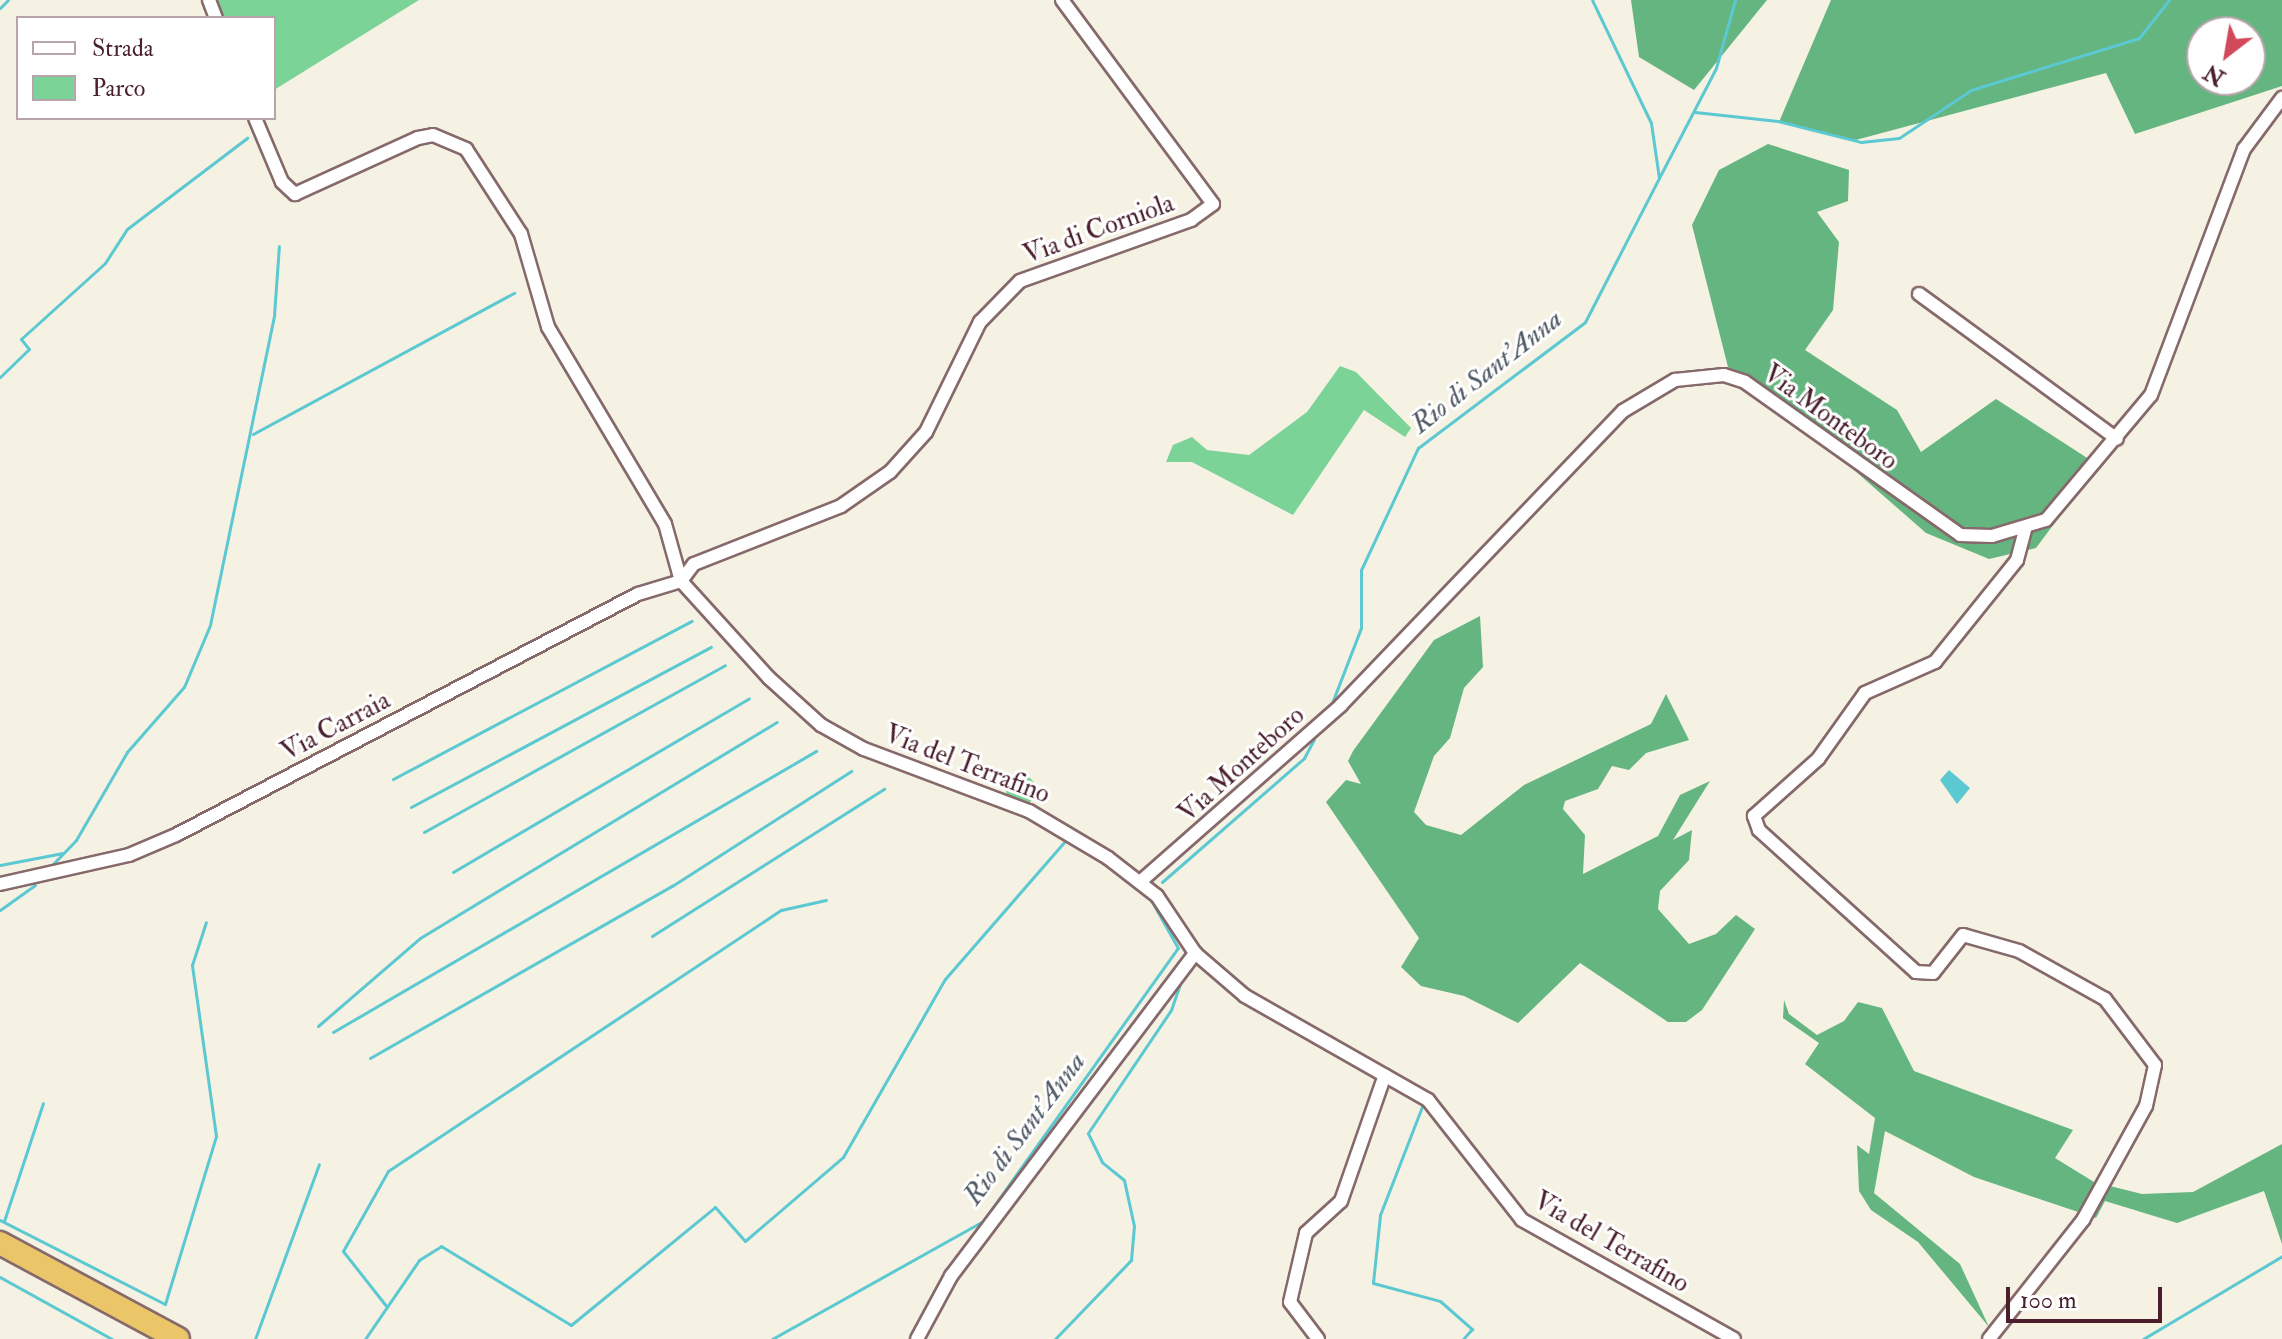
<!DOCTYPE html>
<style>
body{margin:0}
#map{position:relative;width:2282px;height:1339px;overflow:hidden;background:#f5f2e3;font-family:"IM FELL Double Pica",serif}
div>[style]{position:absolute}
.green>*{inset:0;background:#7cd397}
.round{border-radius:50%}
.forest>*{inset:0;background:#65b580}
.water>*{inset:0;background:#5bc8d2}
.stream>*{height:3px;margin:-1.5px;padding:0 1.5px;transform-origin:1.5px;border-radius:1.5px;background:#5bc8d2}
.roads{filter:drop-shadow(2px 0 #86696b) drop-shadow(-2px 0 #86696b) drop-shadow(0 2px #86696b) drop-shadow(0 -2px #86696b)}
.street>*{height:12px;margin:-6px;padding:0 6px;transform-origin:6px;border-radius:6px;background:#fff}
.highway>*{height:22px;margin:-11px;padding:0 11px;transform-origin:11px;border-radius:11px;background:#ebc669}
span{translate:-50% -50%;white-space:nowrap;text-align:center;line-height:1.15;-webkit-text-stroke:6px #fff;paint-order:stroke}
.street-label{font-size:26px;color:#4a1f2b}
.water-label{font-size:28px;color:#505a65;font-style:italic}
.legend{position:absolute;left:16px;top:16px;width:260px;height:104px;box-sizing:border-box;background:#fff;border:2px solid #b7a5aa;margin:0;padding:10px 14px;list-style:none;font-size:24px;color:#4a1f2b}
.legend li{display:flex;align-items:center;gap:16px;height:40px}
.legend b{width:40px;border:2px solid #b7a5aa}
.north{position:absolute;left:2186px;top:16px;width:80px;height:80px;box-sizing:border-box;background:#fff;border:2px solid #b7a5aa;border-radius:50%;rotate:211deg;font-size:22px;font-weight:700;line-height:32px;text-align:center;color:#4a1f2b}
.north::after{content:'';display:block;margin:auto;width:28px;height:36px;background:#d1495b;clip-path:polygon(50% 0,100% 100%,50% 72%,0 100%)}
.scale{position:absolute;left:2006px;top:1287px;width:156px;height:36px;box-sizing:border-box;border:4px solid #4a1f2b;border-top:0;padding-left:10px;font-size:24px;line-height:28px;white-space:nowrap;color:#4a1f2b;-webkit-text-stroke:6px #fff;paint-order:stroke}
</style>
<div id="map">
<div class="green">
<i style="clip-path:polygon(209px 0,419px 0,274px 90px,274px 18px,216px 18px)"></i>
<i style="clip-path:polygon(1340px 366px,1356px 372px,1411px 428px,1405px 437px,1364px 410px,1293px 515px,1192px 462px,1166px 462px,1173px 445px,1192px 437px,1207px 450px,1249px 455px,1307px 412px)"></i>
<i class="round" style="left:1006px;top:775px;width:30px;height:30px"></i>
</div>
<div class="forest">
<i style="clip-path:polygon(1631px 0,1767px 0,1694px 90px,1639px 57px)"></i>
<i style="clip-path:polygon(evenodd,1831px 0,2282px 0,2282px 86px,2135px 134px,2106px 73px,1852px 141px,1779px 122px,1831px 0,2250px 32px,2250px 80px,2202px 80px,2202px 32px,2250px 32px)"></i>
<i style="clip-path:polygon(1768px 144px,1849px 170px,1848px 201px,1817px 212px,1839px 242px,1833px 310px,1805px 350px,1897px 410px,1921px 452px,1996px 399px,2098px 465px,2036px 548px,1989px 559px,1926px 533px,1750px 379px,1728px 367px,1692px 225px,1719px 170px)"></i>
<i style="clip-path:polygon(1480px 616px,1483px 667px,1464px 688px,1450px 738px,1434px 756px,1414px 812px,1426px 825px,1461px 835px,1524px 785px,1651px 724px,1666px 694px,1689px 740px,1646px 753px,1629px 770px,1612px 766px,1598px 789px,1565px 801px,1563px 809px,1585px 835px,1583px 874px,1658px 836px,1680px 795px,1710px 781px,1673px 840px,1692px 830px,1689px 860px,1660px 891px,1658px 909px,1689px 944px,1716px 934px,1736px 915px,1755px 929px,1702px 1010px,1686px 1022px,1668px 1022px,1580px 963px,1518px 1023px,1464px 996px,1421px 986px,1401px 967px,1419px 938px,1326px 802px,1346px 780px,1361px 784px,1348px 761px,1353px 751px,1434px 640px)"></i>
<i style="clip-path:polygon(1784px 1000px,1789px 1014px,1817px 1035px,1844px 1021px,1858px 1002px,1882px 1008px,1914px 1071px,2073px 1130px,2055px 1158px,2094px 1182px,2142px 1194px,2193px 1192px,2282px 1144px,2282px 1244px,2264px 1191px,2177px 1223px,2105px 1201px,2096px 1218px,1974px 1177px,1885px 1131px,1874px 1193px,1960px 1264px,1989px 1327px,1918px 1242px,1871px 1210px,1859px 1191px,1857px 1145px,1869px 1154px,1875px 1118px,1805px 1064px,1819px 1043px,1783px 1018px)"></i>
</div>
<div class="water">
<i style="clip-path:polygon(1949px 770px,1970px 788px,1957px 804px,1940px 780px)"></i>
</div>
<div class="stream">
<i style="left:0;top:8px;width:11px;rotate:-45deg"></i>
<i style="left:1695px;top:112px;width:83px;rotate:6.2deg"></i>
<i style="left:1778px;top:121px;width:86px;rotate:14.2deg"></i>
<i style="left:1861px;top:142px;width:38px;rotate:-6deg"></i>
<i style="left:1899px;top:138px;width:87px;rotate:-33.7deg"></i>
<i style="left:1971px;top:90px;width:176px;rotate:-17.2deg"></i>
<i style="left:2139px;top:38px;width:48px;rotate:-51.7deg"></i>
<i style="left:1660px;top:176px;width:122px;rotate:-62.6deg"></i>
<i style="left:1716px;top:68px;width:71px;rotate:-74.4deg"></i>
<i style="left:0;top:377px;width:40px;rotate:-44deg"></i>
<i style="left:29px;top:349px;width:13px;rotate:-129deg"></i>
<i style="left:21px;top:339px;width:113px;rotate:-42.1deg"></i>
<i style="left:105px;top:263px;width:40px;rotate:-57.1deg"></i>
<i style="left:127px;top:229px;width:151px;rotate:-37.2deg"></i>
<i style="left:253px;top:434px;width:297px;rotate:-28.4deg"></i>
<i style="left:1332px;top:703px;width:80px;rotate:-68.9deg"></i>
<i style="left:1361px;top:628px;width:58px;rotate:-90deg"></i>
<i style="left:1361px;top:570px;width:135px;rotate:-65deg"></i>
<i style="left:1418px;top:448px;width:209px;rotate:-37deg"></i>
<i style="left:1585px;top:322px;width:162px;rotate:-62.8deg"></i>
<i style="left:1659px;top:178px;width:56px;rotate:-98.3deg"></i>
<i style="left:1651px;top:123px;width:136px;rotate:-115.6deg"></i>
<i style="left:393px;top:779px;width:338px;rotate:-27.9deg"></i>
<i style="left:411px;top:807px;width:340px;rotate:-28.1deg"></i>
<i style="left:424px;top:832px;width:344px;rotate:-29deg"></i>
<i style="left:0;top:865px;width:64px;rotate:-10.8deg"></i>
<i style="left:52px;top:865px;width:35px;rotate:-46deg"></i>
<i style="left:76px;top:840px;width:102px;rotate:-59.9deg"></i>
<i style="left:127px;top:752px;width:86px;rotate:-48.8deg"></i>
<i style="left:184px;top:687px;width:67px;rotate:-67.2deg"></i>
<i style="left:210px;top:625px;width:317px;rotate:-78.3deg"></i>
<i style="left:274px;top:315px;width:69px;rotate:-85.9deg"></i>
<i style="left:453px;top:872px;width:343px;rotate:-30.4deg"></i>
<i style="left:1162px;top:882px;width:189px;rotate:-41.1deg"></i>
<i style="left:1304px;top:758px;width:21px;rotate:-62deg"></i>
<i style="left:0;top:910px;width:43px;rotate:-35.5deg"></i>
<i style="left:652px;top:936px;width:275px;rotate:-32.4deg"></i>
<i style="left:318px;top:1026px;width:135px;rotate:-40.8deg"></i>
<i style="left:420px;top:938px;width:417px;rotate:-31.2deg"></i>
<i style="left:333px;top:1032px;width:559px;rotate:-30.19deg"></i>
<i style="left:370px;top:1058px;width:348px;rotate:-29.7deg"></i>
<i style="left:672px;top:886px;width:213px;rotate:-32.7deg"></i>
<i style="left:1423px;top:1104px;width:119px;rotate:111.2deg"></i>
<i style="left:1380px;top:1215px;width:68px;rotate:95.9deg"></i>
<i style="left:1373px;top:1283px;width:69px;rotate:15deg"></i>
<i style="left:1440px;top:1301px;width:43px;rotate:41.2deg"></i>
<i style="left:1472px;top:1329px;width:13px;rotate:132deg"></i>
<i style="left:0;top:1220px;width:185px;rotate:27deg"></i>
<i style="left:165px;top:1304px;width:176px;rotate:-73.1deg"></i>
<i style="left:216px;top:1136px;width:173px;rotate:-98deg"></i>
<i style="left:192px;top:965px;width:45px;rotate:-72deg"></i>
<i style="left:4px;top:1221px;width:124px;rotate:-71.7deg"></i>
<i style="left:0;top:1277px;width:128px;rotate:29deg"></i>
<i style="left:387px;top:1307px;width:71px;rotate:-128.2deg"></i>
<i style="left:343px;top:1251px;width:92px;rotate:-60.6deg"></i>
<i style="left:388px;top:1171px;width:472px;rotate:-33.6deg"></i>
<i style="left:781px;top:910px;width:46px;rotate:-12.5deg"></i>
<i style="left:255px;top:1339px;width:186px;rotate:-69.9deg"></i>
<i style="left:365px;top:1339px;width:96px;rotate:-55.6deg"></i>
<i style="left:419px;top:1260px;width:26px;rotate:-32deg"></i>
<i style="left:441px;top:1246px;width:152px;rotate:31.3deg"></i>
<i style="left:571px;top:1325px;width:186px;rotate:-39.3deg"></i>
<i style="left:715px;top:1207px;width:45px;rotate:48.6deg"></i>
<i style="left:745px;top:1241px;width:129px;rotate:-40.6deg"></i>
<i style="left:843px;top:1157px;width:205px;rotate:-60.2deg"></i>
<i style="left:945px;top:979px;width:181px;rotate:-49deg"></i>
<i style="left:772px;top:1339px;width:242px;rotate:-29.2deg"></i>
<i style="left:983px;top:1221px;width:335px;rotate:-54.5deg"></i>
<i style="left:1178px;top:948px;width:55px;rotate:-119.4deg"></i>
<i style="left:1055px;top:1339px;width:110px;rotate:-46.1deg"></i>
<i style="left:1131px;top:1260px;width:34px;rotate:-85deg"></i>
<i style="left:1134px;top:1226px;width:47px;rotate:-102.3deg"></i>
<i style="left:1124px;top:1180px;width:28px;rotate:-141deg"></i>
<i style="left:1102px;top:1162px;width:32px;rotate:-116deg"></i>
<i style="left:1088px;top:1133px;width:148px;rotate:-56deg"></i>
<i style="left:1171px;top:1010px;width:28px;rotate:-71deg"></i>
<i style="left:2143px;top:1339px;width:162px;rotate:-30.8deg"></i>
</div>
<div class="roads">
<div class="street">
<i style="left:209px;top:0;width:19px;rotate:69deg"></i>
<i style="left:255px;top:118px;width:69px;rotate:67.1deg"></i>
<i style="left:282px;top:182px;width:18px;rotate:43deg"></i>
<i style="left:295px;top:194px;width:135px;rotate:-24.5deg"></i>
<i style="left:418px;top:138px;width:15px;rotate:-11deg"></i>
<i style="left:433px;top:135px;width:36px;rotate:23deg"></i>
<i style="left:466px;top:149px;width:101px;rotate:57.1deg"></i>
<i style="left:521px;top:234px;width:97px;rotate:73.8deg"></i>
<i style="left:548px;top:327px;width:229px;rotate:59.3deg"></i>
<i style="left:665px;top:524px;width:59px;rotate:74.3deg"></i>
<i style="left:681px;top:581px;width:131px;rotate:47.8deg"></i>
<i style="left:769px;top:678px;width:70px;rotate:42.1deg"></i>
<i style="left:821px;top:725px;width:49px;rotate:29.2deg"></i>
<i style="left:864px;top:749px;width:176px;rotate:20.6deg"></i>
<i style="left:1029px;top:811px;width:92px;rotate:30.7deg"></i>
<i style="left:1108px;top:858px;width:62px;rotate:37.8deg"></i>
<i style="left:1157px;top:896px;width:69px;rotate:56.3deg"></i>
<i style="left:1195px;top:953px;width:66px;rotate:40.7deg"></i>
<i style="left:1245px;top:996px;width:210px;rotate:29.6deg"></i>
<i style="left:1428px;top:1100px;width:152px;rotate:51.9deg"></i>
<i style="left:1522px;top:1220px;width:243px;rotate:29.3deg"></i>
<i style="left:1919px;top:294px;width:245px;rotate:36.2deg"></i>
<i style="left:681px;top:581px;width:21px;rotate:-53deg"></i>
<i style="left:694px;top:564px;width:158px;rotate:-21.5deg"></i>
<i style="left:841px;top:506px;width:60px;rotate:-34.8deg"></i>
<i style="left:890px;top:472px;width:54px;rotate:-48deg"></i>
<i style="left:926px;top:432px;width:123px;rotate:-63.9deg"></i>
<i style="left:980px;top:322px;width:57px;rotate:-45.7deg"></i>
<i style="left:1020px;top:281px;width:182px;rotate:-19.6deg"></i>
<i style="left:1191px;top:220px;width:27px;rotate:-36deg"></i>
<i style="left:1213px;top:204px;width:254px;rotate:-126.5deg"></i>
<i style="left:1141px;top:881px;width:266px;rotate:-41.3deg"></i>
<i style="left:1341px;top:705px;width:407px;rotate:-46.2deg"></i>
<i style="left:1623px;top:411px;width:61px;rotate:-30.8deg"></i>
<i style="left:1675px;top:380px;width:49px;rotate:-5.8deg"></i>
<i style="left:1724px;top:375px;width:22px;rotate:18deg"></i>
<i style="left:1745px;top:382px;width:264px;rotate:35.4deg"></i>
<i style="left:1960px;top:535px;width:32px;rotate:2deg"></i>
<i style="left:1992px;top:536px;width:56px;rotate:-16.5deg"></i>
<i style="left:2046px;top:520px;width:163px;rotate:-50deg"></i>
<i style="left:2151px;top:395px;width:263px;rotate:-69.3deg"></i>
<i style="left:2244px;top:149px;width:64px;rotate:-53.3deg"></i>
<i style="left:0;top:884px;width:132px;rotate:-12.7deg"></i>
<i style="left:129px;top:855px;width:51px;rotate:-23.1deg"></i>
<i style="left:176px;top:835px;width:521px;rotate:-27.55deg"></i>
<i style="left:638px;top:594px;width:45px;rotate:-16.8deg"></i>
<i style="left:917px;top:1339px;width:72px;rotate:-61.6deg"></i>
<i style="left:951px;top:1276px;width:405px;rotate:-52.9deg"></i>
<i style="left:1318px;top:1339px;width:46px;rotate:-127.1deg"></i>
<i style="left:1290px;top:1302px;width:71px;rotate:-76.9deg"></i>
<i style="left:1306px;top:1233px;width:47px;rotate:-42.4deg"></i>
<i style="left:1341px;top:1201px;width:133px;rotate:-70.8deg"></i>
<i style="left:1989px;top:1339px;width:152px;rotate:-51.7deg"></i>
<i style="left:2083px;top:1220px;width:130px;rotate:-61.1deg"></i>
<i style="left:2146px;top:1106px;width:42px;rotate:-77.6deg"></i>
<i style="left:2155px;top:1065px;width:83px;rotate:-127.1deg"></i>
<i style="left:2105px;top:999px;width:98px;rotate:-150.8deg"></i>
<i style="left:2019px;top:951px;width:58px;rotate:-164.1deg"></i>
<i style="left:1963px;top:935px;width:48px;rotate:128.3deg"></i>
<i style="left:1933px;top:973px;width:17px;rotate:-177deg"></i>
<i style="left:1916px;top:972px;width:212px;rotate:-137.9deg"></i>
<i style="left:1759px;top:830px;width:15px;rotate:-110deg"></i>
<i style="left:1754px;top:816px;width:86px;rotate:-41.7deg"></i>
<i style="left:1818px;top:759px;width:81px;rotate:-54.5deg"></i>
<i style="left:1865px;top:693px;width:77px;rotate:-23.9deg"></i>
<i style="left:1935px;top:662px;width:131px;rotate:-51.2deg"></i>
<i style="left:2017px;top:560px;width:31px;rotate:-75deg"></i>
</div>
<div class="highway">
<i style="left:0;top:1243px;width:202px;rotate:28.3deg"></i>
</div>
</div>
<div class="street-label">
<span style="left:1099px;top:230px;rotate:-20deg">Via di Corniola</span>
<span style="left:1830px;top:418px;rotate:36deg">Via Monteboro</span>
<span style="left:336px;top:727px;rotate:-28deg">Via Carraia</span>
<span style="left:967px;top:765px;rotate:21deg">Via del Terrafino</span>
<span style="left:1242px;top:765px;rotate:-42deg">Via Monteboro</span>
<span style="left:1611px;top:1243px;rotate:30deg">Via del Terrafino</span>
</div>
<div class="water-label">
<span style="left:1487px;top:372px;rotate:-38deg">Rio di Sant'Anna</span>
<span style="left:1025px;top:1129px;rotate:-53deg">Rio di Sant'Anna</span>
</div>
<ul class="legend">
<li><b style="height:10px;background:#fff"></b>Strada</li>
<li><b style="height:22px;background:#7cd397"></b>Parco</li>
</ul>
<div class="north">N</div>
<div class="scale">100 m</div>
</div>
